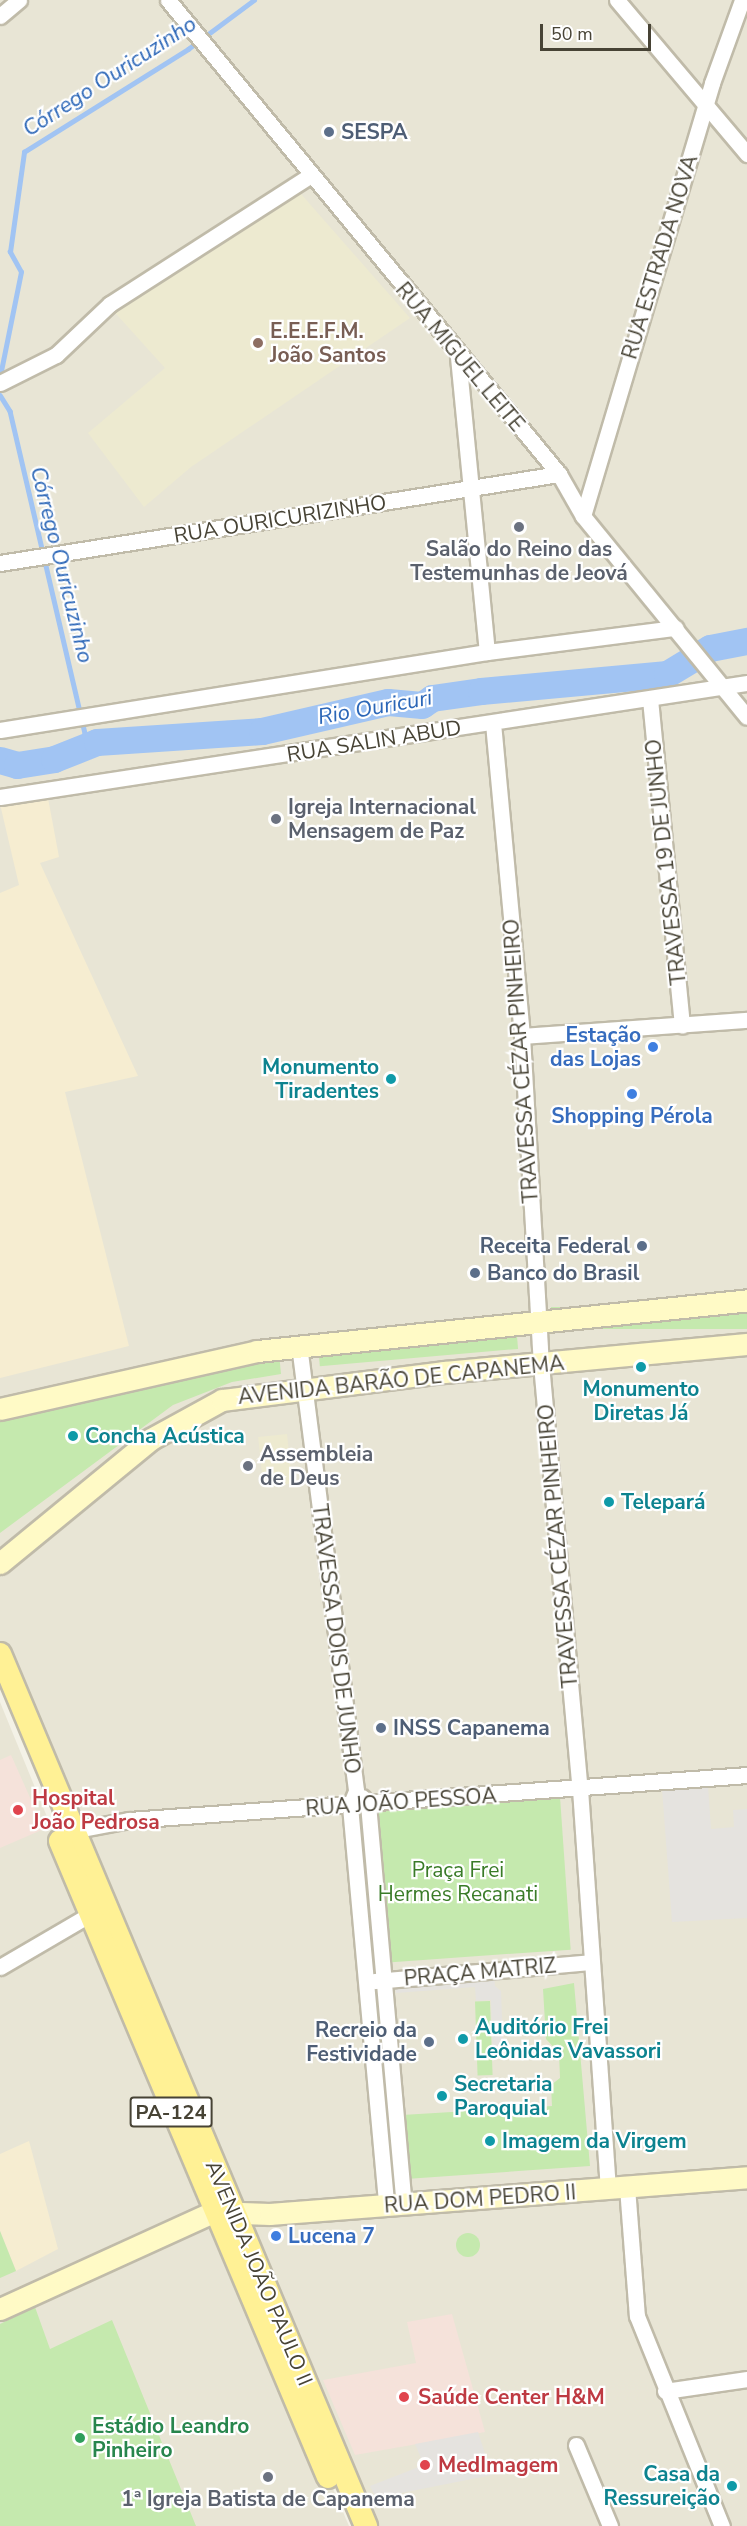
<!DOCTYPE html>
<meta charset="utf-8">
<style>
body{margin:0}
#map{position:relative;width:747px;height:2526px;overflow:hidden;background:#f4f2e7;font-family:"Nunito Sans",sans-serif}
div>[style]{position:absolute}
.residential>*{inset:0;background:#e8e5d5}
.commercial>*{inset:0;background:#f6edd1}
.education>*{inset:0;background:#edead0;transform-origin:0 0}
.medical>*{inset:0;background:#f5e2da}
.green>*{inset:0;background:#c5e9ae;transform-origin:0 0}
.round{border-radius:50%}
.parking>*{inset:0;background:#e5e3df}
.stream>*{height:4.5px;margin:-2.25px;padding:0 2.25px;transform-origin:2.25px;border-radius:2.25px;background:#a1c4f3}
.river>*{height:27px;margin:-13.5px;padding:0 13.5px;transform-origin:13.5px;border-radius:13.5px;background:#a1c4f3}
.roads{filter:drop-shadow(2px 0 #c0bba9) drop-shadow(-2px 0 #c0bba9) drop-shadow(0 2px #c0bba9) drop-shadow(0 -2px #c0bba9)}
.street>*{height:15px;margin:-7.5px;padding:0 7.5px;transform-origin:7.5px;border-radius:7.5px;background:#fff}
.secondary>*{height:21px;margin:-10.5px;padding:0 10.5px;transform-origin:10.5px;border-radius:10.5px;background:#fffac6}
.primary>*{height:22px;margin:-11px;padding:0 11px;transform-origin:11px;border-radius:11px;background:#fff195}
.dots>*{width:16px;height:16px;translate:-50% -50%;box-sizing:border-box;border:3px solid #fff;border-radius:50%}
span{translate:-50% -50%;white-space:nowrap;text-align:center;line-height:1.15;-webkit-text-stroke:4.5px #fff;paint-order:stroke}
.shield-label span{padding:2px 4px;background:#fff;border:2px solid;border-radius:4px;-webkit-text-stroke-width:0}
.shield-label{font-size:20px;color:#474335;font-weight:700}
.service-label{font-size:21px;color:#4e5e75;font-weight:700}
.left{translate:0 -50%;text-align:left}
.right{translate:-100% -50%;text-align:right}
.street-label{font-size:21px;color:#474335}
.education-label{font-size:21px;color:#785e54;font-weight:700}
.worship-label{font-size:21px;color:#5b616d;font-weight:700}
.shop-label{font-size:21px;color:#366cbe;font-weight:700}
.culture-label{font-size:21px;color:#0d838f;font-weight:700}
.health-label{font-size:21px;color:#be3a42;font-weight:700}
.park-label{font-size:21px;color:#397b27}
.leisure-label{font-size:21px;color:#27864d;font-weight:700}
.water-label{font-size:22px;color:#2b66b7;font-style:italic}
.scale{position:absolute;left:540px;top:24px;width:111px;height:27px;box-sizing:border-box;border:3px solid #474335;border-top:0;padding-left:8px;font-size:18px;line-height:21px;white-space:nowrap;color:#474335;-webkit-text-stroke:4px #fff;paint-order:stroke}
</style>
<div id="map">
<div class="residential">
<i style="clip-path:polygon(0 0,747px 0,747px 2526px,368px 2526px,0 1650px)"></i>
<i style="clip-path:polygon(0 1702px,88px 1917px,349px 2526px,0 2526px)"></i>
</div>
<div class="commercial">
<i style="clip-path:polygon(48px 798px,59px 857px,40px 863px,138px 1076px,65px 1092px,129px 1346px,0 1378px,0 893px,19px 885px,0 804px)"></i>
<i style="clip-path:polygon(29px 2141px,58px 2249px,16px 2271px,0 2231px,0 2154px)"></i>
</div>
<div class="education">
<i style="clip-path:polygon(294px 186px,410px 318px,191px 467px,144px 507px,88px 433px,165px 368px,109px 306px)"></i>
<i style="left:287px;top:1434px;width:50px;height:29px;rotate:84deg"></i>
</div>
<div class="medical">
<i style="clip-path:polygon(11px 1755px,44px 1829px,0 1848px,0 1760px)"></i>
<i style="clip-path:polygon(452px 2314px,485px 2432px,355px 2455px,323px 2380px,416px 2363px,407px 2322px)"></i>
</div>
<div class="green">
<i style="left:747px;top:1307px;width:22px;height:196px;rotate:90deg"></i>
<i style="left:516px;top:1325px;width:24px;height:199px;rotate:85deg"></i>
<i style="clip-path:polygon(279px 1353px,281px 1374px,232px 1382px,173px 1405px,0 1533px,0 1409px)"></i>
<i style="left:560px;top:1797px;width:153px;height:190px;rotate:86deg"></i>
<i style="clip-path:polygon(574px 1983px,590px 2166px,406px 2179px,402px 2115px,552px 2106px,551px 2085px,560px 2078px,559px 2053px,546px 2039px,543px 1989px)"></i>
<i style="left:490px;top:2001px;width:74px;height:15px;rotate:88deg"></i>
<i style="clip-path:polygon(0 2231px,16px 2271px,0 2278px)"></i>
<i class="round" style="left:456px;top:2233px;width:24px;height:24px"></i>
<i style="clip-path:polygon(35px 2307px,50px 2349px,112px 2320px,196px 2526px,0 2526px,0 2324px)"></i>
</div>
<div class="parking">
<i style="clip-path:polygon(708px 1786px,711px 1829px,734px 1827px,733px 1810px,747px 1809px,747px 1918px,672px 1922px,662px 1789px)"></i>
<i style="clip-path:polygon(494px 1973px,495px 1986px,501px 1991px,503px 2044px,493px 2053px,491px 2000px,476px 2001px,475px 1987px,396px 1993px,395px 1980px)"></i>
<i style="clip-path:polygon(478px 2432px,492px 2475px,376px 2498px,370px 2486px,424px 2465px,415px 2444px)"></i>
</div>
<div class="stream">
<i style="left:0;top:376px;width:106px;rotate:-78.6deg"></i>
<i style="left:21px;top:272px;width:23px;rotate:-119deg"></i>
<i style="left:10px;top:252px;width:101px;rotate:-82deg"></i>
<i style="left:24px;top:152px;width:194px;rotate:-32.1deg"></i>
<i style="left:188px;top:49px;width:82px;rotate:-36.6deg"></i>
<i style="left:0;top:395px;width:19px;rotate:58deg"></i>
<i style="left:10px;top:411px;width:332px;rotate:76.9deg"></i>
<i style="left:85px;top:734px;width:11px;rotate:105deg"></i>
</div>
<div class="river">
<i style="left:0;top:760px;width:18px;rotate:16deg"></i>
<i style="left:17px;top:765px;width:37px;rotate:-9deg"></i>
<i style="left:54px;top:759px;width:46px;rotate:-21.6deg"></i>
<i style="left:97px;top:742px;width:165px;rotate:-3.8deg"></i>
<i style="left:262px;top:731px;width:129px;rotate:-13deg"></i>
<i style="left:388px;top:702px;width:34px;rotate:5deg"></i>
<i style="left:422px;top:705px;width:12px;rotate:-35deg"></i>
<i style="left:432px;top:698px;width:49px;rotate:-8.1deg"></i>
<i style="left:481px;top:691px;width:187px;rotate:-5.2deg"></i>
<i style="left:667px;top:674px;width:50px;rotate:-31.2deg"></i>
<i style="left:710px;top:648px;width:38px;rotate:-11deg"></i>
</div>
<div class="roads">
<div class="street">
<i style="left:168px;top:0;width:614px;rotate:50.48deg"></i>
<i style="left:559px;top:474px;width:48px;rotate:60.3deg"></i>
<i style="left:583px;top:516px;width:259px;rotate:50.8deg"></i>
<i style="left:617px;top:0;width:202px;rotate:49.8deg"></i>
<i style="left:0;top:16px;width:25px;rotate:-40deg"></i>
<i style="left:458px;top:357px;width:296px;rotate:84.4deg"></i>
<i style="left:0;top:383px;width:63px;rotate:-26.6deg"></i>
<i style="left:56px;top:355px;width:74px;rotate:-43.4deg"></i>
<i style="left:110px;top:304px;width:237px;rotate:-32.7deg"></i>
<i style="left:583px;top:516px;width:452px;rotate:-73.4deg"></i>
<i style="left:712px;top:83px;width:88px;rotate:-70.1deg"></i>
<i style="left:0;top:563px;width:566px;rotate:-9.05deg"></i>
<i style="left:650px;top:699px;width:328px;rotate:84.4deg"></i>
<i style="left:493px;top:723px;width:314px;rotate:84.7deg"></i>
<i style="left:522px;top:1036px;width:329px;rotate:86.7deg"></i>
<i style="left:541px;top:1364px;width:427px;rotate:84.8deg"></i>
<i style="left:580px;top:1789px;width:401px;rotate:86deg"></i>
<i style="left:0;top:730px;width:493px;rotate:-9.1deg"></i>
<i style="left:487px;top:652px;width:190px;rotate:-7.3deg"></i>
<i style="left:0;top:797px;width:756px;rotate:-8.68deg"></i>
<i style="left:522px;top:1036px;width:226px;rotate:-4.1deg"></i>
<i style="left:299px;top:1345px;width:450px;rotate:82.7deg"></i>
<i style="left:356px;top:1791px;width:16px;rotate:112deg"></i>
<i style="left:350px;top:1806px;width:401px;rotate:84.8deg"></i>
<i style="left:362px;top:1797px;width:9px;rotate:49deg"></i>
<i style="left:368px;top:1804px;width:402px;rotate:84.9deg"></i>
<i style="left:66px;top:1832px;width:64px;rotate:-10.8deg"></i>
<i style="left:129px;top:1820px;width:620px;rotate:-4.16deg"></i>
<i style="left:0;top:1967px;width:103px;rotate:-30.3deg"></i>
<i style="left:374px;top:1981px;width:218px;rotate:-5deg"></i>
<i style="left:627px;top:2187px;width:129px;rotate:85.6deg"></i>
<i style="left:637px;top:2316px;width:227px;rotate:68deg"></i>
<i style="left:665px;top:2391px;width:83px;rotate:-8.3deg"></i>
<i style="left:576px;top:2445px;width:88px;rotate:67.2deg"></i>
</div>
<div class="secondary">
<i style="left:0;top:1409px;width:263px;rotate:-12.7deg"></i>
<i style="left:257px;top:1351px;width:493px;rotate:-5.9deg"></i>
<i style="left:0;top:1563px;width:195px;rotate:-39.4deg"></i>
<i style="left:151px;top:1439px;width:81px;rotate:-28.8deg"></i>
<i style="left:222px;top:1400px;width:224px;rotate:-7.2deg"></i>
<i style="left:444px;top:1372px;width:304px;rotate:-5.3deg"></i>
<i style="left:0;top:2309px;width:234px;rotate:-24.5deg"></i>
<i style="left:213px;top:2212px;width:57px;rotate:2deg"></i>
<i style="left:270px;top:2214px;width:478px;rotate:-4.4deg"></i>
</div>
<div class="primary">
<i style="left:0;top:1654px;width:946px;rotate:67.23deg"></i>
<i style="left:60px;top:1841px;width:690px;rotate:67.15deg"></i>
</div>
</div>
<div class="dots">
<i style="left:329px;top:132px;background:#5c6f8a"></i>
<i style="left:258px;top:343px;background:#8d6e63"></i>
<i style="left:519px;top:527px;background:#6b7280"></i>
<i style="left:276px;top:819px;background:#6b7280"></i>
<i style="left:653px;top:1047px;background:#3f7fe0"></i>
<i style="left:391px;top:1079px;background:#0f9aa8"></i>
<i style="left:632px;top:1094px;background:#3f7fe0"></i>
<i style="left:642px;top:1246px;background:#5c6f8a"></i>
<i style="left:475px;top:1273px;background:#5c6f8a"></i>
<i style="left:641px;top:1367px;background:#0f9aa8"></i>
<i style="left:73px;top:1436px;background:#0f9aa8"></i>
<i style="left:248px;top:1466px;background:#6b7280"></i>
<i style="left:609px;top:1502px;background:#0f9aa8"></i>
<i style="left:381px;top:1728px;background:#5c6f8a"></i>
<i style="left:18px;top:1810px;background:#e0444e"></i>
<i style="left:463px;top:2039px;background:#0f9aa8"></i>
<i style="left:429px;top:2042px;background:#5c6f8a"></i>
<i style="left:442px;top:2096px;background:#0f9aa8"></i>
<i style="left:490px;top:2141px;background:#0f9aa8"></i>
<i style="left:276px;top:2236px;background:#3f7fe0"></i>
<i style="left:404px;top:2397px;background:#e0444e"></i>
<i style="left:80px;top:2438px;background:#2e9e5b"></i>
<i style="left:425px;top:2465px;background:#e0444e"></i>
<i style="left:268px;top:2477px;background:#6b7280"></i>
<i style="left:732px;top:2486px;background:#0f9aa8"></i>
</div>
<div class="shield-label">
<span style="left:171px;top:2112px">PA-124</span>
</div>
<div class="service-label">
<span class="left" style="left:341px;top:132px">SESPA</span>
<span class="right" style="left:630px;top:1246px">Receita Federal</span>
<span class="left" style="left:487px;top:1273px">Banco do Brasil</span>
<span class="left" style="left:393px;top:1728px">INSS Capanema</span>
<span class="right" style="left:417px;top:2042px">Recreio da<br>Festividade</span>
</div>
<div class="street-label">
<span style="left:660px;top:257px;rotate:-73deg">RUA ESTRADA NOVA</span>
<span style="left:460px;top:357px;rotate:50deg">RUA MIGUEL LEITE</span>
<span style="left:280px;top:519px;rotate:-9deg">RUA OURICURIZINHO</span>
<span style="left:374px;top:741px;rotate:-9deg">RUA SALIN ABUD</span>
<span style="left:666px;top:862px;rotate:-96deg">TRAVESSA 19 DE JUNHO</span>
<span style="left:521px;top:1061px;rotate:-94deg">TRAVESSA CÉZAR PINHEIRO</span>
<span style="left:401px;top:1380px;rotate:-6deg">AVENIDA BARÃO DE CAPANEMA</span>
<span style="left:558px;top:1546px;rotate:-95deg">TRAVESSA CÉZAR PINHEIRO</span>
<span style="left:336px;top:1639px;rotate:83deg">TRAVESSA DOIS DE JUNHO</span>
<span style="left:401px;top:1802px;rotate:-4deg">RUA JOÃO PESSOA</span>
<span style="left:480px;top:1972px;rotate:-5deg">PRAÇA MATRIZ</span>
<span style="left:480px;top:2199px;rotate:-4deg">RUA DOM PEDRO II</span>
<span style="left:259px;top:2273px;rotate:67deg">AVENIDA JOÃO PAULO II</span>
</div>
<div class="education-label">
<span class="left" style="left:270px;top:343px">E.E.E.F.M.<br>João Santos</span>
</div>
<div class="worship-label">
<span style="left:519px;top:561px">Salão do Reino das<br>Testemunhas de Jeová</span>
<span class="left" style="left:288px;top:819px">Igreja Internacional<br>Mensagem de Paz</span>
<span class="left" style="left:260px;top:1466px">Assembleia<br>de Deus</span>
<span style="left:268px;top:2499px">1ª Igreja Batista de Capanema</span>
</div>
<div class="shop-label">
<span class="right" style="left:641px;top:1047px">Estação<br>das Lojas</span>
<span style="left:632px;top:1116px">Shopping Pérola</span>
<span class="left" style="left:288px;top:2236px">Lucena 7</span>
</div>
<div class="culture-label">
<span class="right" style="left:379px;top:1079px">Monumento<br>Tiradentes</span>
<span style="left:641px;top:1401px">Monumento<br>Diretas Já</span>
<span class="left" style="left:85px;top:1436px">Concha Acústica</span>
<span class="left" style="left:621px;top:1502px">Telepará</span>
<span class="left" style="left:475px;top:2039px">Auditório Frei<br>Leônidas Vavassori</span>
<span class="left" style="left:454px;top:2096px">Secretaria<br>Paroquial</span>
<span class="left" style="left:502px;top:2141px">Imagem da Virgem</span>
<span class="right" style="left:720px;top:2486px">Casa da<br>Ressureição</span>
</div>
<div class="health-label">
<span class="left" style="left:32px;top:1810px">Hospital<br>João Pedrosa</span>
<span class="left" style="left:418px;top:2397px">Saúde Center H&amp;M</span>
<span class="left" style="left:438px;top:2465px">MedImagem</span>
</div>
<div class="park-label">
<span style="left:458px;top:1882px">Praça Frei<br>Hermes Recanati</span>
</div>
<div class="leisure-label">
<span class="left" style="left:92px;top:2438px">Estádio Leandro<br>Pinheiro</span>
</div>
<div class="water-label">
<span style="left:110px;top:77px;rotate:-33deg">Córrego Ouricuzinho</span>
<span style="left:61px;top:565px;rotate:76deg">Córrego Ouricuzinho</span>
<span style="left:375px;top:708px;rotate:-10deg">Rio Ouricuri</span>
</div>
<div class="scale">50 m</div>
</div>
